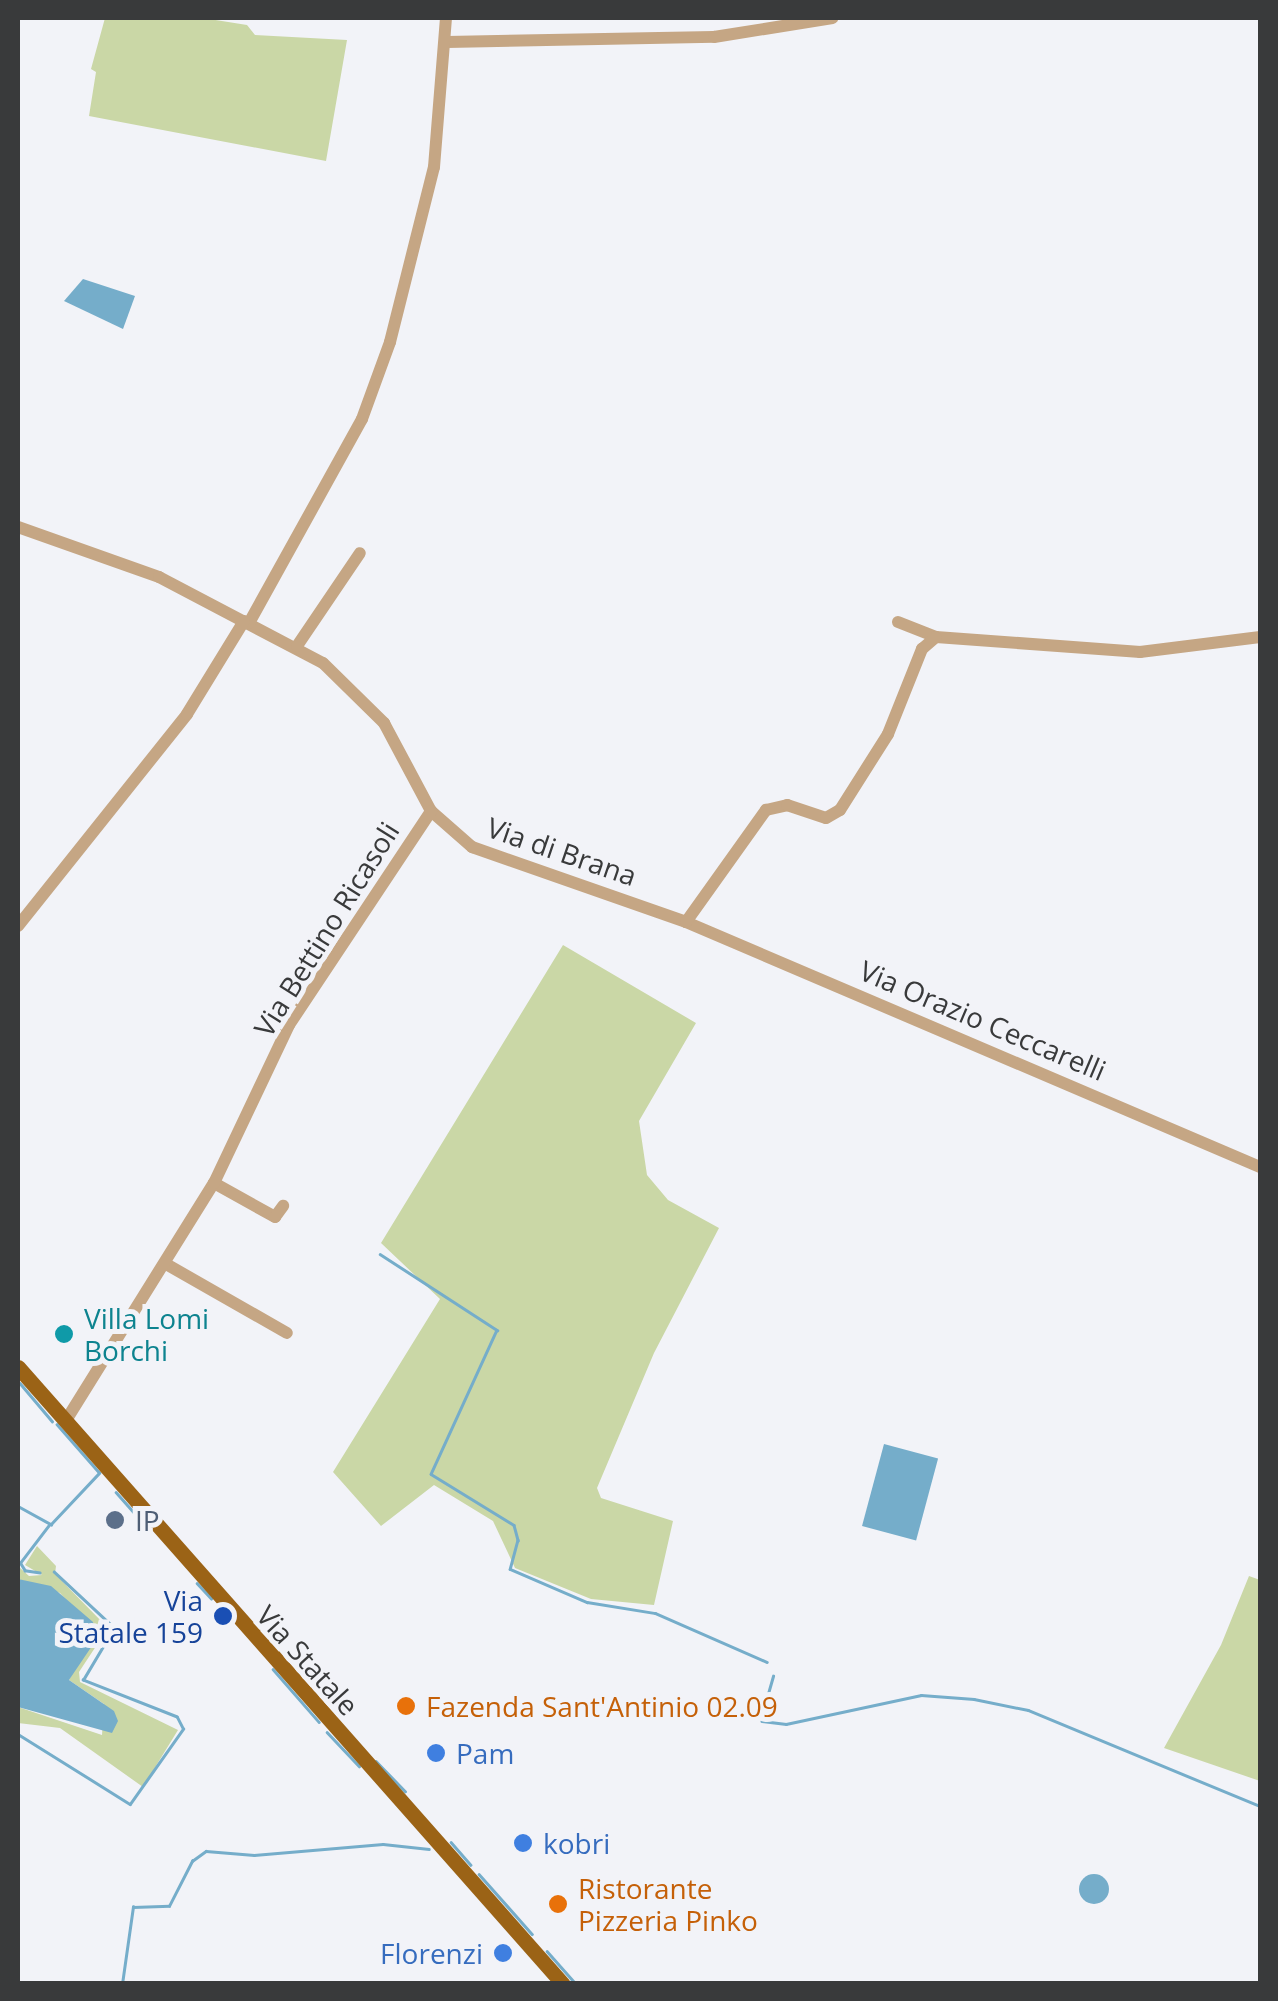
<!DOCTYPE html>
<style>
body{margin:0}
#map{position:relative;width:1278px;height:2001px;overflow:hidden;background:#f2f3f8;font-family:"Open Sans",sans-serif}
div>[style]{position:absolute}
.green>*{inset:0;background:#cad7a6}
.water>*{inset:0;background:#75adca;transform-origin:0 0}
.round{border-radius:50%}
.stream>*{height:2.5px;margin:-1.25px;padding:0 1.25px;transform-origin:1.25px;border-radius:1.25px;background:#75adca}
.minor>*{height:12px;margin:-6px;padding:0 6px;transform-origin:6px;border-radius:6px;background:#c5a684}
.major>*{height:15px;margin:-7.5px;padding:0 7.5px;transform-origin:7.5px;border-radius:7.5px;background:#9b6316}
.dots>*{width:28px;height:28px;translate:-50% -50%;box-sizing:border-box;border:5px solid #f2f3f8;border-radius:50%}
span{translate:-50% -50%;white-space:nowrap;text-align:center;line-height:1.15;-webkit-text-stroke:10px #f2f3f8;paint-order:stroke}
.street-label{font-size:28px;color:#393a3b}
.culture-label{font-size:28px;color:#0d838f}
.left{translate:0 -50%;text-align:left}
.service-label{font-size:28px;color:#4e5e75}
.transit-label{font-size:28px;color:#164399}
.right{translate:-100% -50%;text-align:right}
.food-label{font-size:28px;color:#c56008}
.shop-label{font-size:28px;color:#366cbe}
.frame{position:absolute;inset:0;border:20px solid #393a3b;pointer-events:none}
</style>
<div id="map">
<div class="green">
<i style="clip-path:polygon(105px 18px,203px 18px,247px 25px,255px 35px,347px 40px,326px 161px,89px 116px,96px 72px,91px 69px)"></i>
<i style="clip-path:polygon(563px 945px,696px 1023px,639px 1121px,647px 1175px,668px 1200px,719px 1228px,654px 1353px,597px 1488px,601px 1498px,673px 1521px,654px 1605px,591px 1599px,515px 1568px,493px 1521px,434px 1485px,381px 1526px,333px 1472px,440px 1299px,381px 1243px)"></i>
<i style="clip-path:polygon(37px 1546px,56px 1566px,55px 1574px,108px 1628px,79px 1672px,80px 1682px,178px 1730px,143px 1787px,60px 1728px,18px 1723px,18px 1707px,102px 1735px,104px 1704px,69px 1680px,80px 1659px,68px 1602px,60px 1593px,18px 1579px,18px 1566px,29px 1576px,42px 1575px,25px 1565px)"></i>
<i style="clip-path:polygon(1249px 1576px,1260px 1580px,1260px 1781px,1164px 1748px,1221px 1645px)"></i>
</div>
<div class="water">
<i style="clip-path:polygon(83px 279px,135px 296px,123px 329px,64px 301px)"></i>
<i style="left:884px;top:1444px;width:56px;height:85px;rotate:15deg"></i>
<i style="clip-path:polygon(18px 1579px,51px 1586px,93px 1622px,96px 1640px,69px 1680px,114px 1711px,118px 1721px,112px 1733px,18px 1707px)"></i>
<i class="round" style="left:1079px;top:1874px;width:30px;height:30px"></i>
</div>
<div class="stream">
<i style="left:380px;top:1254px;width:140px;rotate:33deg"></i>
<i style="left:497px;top:1330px;width:158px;rotate:114.6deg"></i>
<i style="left:431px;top:1474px;width:97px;rotate:31.6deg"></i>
<i style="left:514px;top:1525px;width:16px;rotate:75deg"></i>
<i style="left:518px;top:1540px;width:30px;rotate:105deg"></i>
<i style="left:510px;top:1569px;width:84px;rotate:23.2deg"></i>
<i style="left:587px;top:1602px;width:69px;rotate:9.2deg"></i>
<i style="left:655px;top:1613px;width:122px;rotate:23.6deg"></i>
<i style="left:20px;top:1383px;width:50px;rotate:49.9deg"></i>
<i style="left:116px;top:1492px;width:45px;rotate:48.6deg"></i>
<i style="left:18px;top:1506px;width:38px;rotate:29deg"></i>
<i style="left:51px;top:1524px;width:70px;rotate:-46.7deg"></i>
<i style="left:99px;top:1473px;width:64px;rotate:-131.2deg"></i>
<i style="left:40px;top:1573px;width:15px;rotate:-172deg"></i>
<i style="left:25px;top:1571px;width:9px;rotate:-122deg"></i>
<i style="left:20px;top:1563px;width:48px;rotate:-52.7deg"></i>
<i style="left:197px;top:1583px;width:21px;rotate:47deg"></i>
<i style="left:273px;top:1669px;width:70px;rotate:49deg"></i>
<i style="left:765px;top:1704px;width:29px;rotate:-74deg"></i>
<i style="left:763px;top:1715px;width:6px;rotate:99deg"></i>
<i style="left:762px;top:1721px;width:24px;rotate:7deg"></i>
<i style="left:786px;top:1724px;width:138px;rotate:-12.1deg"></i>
<i style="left:921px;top:1695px;width:53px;rotate:4.3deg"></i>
<i style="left:974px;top:1699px;width:55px;rotate:11.5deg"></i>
<i style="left:1028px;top:1710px;width:251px;rotate:22.5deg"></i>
<i style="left:327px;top:1732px;width:47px;rotate:46.7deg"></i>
<i style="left:18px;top:1734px;width:132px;rotate:32deg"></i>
<i style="left:130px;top:1804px;width:92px;rotate:-54.8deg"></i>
<i style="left:183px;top:1729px;width:13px;rotate:-117deg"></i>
<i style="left:177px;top:1717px;width:101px;rotate:-158.5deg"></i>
<i style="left:83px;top:1680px;width:61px;rotate:-59.2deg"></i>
<i style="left:114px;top:1628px;width:82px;rotate:-137deg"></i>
<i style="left:376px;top:1761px;width:42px;rotate:46deg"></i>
<i style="left:451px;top:1842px;width:30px;rotate:49deg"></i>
<i style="left:479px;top:1874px;width:80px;rotate:48.5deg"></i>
<i style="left:547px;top:1951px;width:44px;rotate:48.7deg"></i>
<i style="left:122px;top:1984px;width:78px;rotate:-81.9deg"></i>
<i style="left:133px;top:1907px;width:36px;rotate:-2deg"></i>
<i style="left:169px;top:1906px;width:51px;rotate:-62.9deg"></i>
<i style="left:192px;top:1861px;width:17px;rotate:-36deg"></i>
<i style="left:206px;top:1851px;width:48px;rotate:4.8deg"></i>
<i style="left:254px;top:1855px;width:129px;rotate:-4.9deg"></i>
<i style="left:383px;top:1844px;width:46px;rotate:6.2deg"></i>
</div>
<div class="minor">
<i style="left:447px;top:42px;width:267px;rotate:-1.1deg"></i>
<i style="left:714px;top:37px;width:120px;rotate:-9.1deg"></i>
<i style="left:18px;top:527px;width:150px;rotate:19.5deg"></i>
<i style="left:159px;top:577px;width:185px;rotate:27.7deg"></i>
<i style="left:323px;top:663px;width:86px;rotate:44.5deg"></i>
<i style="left:384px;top:723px;width:100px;rotate:61.9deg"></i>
<i style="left:431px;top:811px;width:55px;rotate:41.3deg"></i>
<i style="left:472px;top:847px;width:227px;rotate:19.3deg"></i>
<i style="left:686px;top:922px;width:624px;rotate:23.11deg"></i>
<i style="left:898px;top:622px;width:41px;rotate:21.5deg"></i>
<i style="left:936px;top:637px;width:205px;rotate:4.2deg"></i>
<i style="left:1140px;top:652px;width:121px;rotate:-7.1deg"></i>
<i style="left:249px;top:623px;width:233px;rotate:-61deg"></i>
<i style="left:362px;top:419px;width:82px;rotate:-70deg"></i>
<i style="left:390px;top:342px;width:180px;rotate:-75.9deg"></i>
<i style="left:434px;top:167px;width:149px;rotate:-85.4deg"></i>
<i style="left:297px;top:646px;width:112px;rotate:-55.9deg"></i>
<i style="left:686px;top:922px;width:138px;rotate:-54.5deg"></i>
<i style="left:766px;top:810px;width:22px;rotate:-13deg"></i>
<i style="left:787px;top:805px;width:41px;rotate:18.4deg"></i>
<i style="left:826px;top:818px;width:16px;rotate:-30deg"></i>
<i style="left:840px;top:810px;width:90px;rotate:-57.7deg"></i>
<i style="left:888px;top:734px;width:92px;rotate:-68.2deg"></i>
<i style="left:922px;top:649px;width:18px;rotate:-41deg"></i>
<i style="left:18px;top:926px;width:271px;rotate:-51.4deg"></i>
<i style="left:187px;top:714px;width:109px;rotate:-58.5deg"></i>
<i style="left:214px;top:1183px;width:70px;rotate:29.1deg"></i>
<i style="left:275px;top:1217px;width:14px;rotate:-54deg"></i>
<i style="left:166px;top:1264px;width:139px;rotate:29.7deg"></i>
<i style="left:65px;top:1422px;width:282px;rotate:-58.1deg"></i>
<i style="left:214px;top:1183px;width:175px;rotate:-64.6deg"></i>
<i style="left:289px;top:1025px;width:257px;rotate:-56.4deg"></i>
</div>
<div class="major">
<i style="left:18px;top:1367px;width:823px;rotate:48.55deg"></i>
</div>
<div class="dots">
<i style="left:64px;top:1334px;background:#0f9aa8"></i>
<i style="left:115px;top:1520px;background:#5c6f8a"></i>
<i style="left:223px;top:1616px;background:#1a4fb4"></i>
<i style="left:406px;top:1706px;background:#e8710a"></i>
<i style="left:436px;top:1753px;background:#3f7fe0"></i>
<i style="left:523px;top:1843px;background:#3f7fe0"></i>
<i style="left:558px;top:1904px;background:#e8710a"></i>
<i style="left:503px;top:1953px;background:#3f7fe0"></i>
</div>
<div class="street-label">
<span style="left:562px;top:851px;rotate:19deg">Via di Brana</span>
<span style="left:326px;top:929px;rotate:-58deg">Via Bettino Ricasoli</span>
<span style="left:983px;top:1020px;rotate:23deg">Via Orazio Ceccarelli</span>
<span style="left:308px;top:1660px;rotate:48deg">Via Statale</span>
</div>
<div class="culture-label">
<span class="left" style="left:84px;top:1334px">Villa Lomi<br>Borchi</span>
</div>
<div class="service-label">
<span class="left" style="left:135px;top:1520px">IP</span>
</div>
<div class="transit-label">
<span class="right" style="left:203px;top:1616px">Via<br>Statale 159</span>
</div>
<div class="food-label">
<span class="left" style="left:426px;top:1706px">Fazenda Sant'Antinio 02.09</span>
<span class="left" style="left:578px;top:1904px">Ristorante<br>Pizzeria Pinko</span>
</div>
<div class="shop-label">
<span class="left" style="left:456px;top:1753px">Pam</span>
<span class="left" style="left:543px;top:1843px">kobri</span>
<span class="right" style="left:483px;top:1953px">Florenzi</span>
</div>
<div class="frame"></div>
</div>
